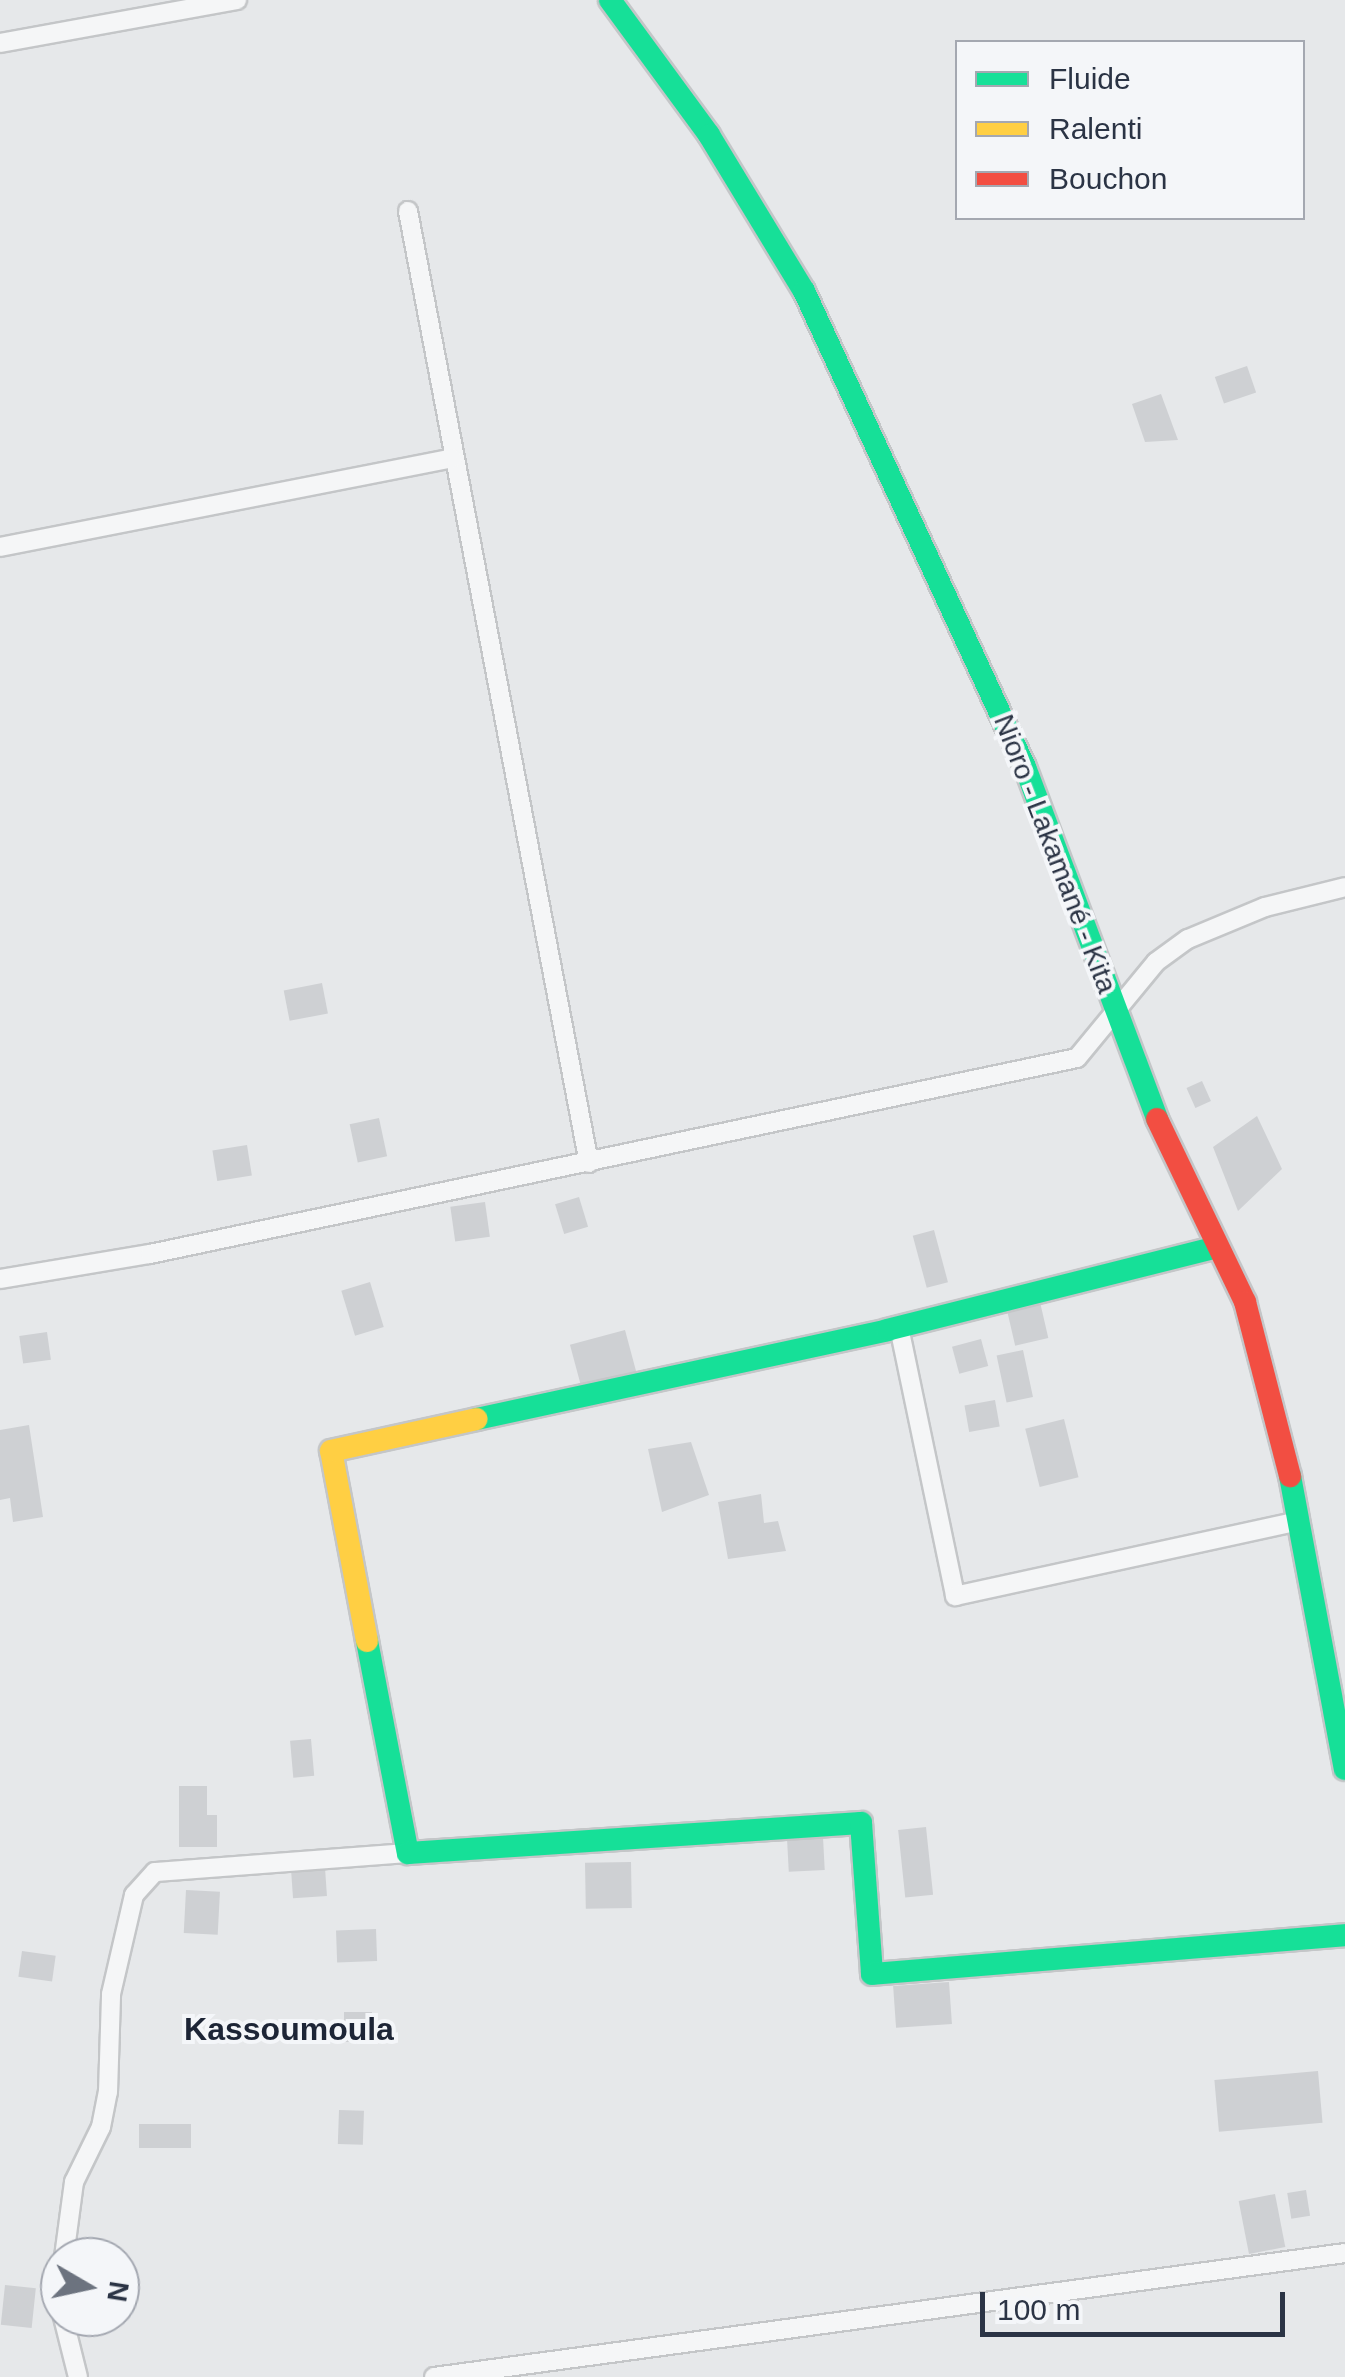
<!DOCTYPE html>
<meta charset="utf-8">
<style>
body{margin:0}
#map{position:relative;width:1345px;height:2377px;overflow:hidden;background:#e6e8ea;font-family:Helvetica,sans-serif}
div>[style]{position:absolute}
.building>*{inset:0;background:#ced0d3;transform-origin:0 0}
.roads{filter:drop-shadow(2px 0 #c4c6c8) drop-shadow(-2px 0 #c4c6c8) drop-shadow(0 2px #c4c6c8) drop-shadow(0 -2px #c4c6c8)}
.street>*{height:18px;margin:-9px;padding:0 9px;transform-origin:9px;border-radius:9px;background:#f5f6f7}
.fast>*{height:22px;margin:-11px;padding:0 11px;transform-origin:11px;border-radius:11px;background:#16e098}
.slow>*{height:22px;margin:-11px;padding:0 11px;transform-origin:11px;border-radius:11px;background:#ffcf43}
.jam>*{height:22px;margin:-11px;padding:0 11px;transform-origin:11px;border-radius:11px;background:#f24e42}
span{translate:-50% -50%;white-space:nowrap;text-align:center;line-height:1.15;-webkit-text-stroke:8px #f4f6f9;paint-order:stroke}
.street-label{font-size:28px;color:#2b3445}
.quarter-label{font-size:32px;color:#1d2536;font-weight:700}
.legend{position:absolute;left:955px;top:40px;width:350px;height:180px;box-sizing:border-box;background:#f4f6f9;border:2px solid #a4a8b1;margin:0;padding:12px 18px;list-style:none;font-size:30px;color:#2b3445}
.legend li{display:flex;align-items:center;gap:20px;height:50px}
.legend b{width:50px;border:2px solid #a4a8b1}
.north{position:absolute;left:40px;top:2237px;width:100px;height:100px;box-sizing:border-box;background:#f4f6f9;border:2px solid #a4a8b1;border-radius:50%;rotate:99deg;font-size:28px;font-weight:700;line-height:40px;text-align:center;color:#2b3445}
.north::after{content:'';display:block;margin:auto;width:35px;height:45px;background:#6c737f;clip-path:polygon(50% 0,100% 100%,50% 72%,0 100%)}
.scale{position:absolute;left:980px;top:2292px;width:305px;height:45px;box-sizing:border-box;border:5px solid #2b3445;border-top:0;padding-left:12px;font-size:30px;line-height:35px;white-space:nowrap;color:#2b3445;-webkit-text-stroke:8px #f4f6f9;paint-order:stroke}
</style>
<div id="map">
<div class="building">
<i style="left:1247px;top:366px;width:28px;height:34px;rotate:71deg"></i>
<i style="clip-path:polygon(1161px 394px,1178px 440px,1145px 442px,1132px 404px)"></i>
<i style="left:322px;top:983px;width:31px;height:39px;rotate:79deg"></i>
<i style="left:1202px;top:1081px;width:22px;height:17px;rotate:66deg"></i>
<i style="clip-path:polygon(1257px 1116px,1282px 1169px,1238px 1211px,1213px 1147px)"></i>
<i style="left:379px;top:1118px;width:39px;height:30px;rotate:78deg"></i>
<i style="left:247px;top:1145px;width:31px;height:35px;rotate:81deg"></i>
<i style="left:579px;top:1197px;width:31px;height:25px;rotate:73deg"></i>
<i style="left:485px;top:1202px;width:35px;height:35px;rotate:82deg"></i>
<i style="left:934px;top:1230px;width:54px;height:22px;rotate:75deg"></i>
<i style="left:370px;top:1282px;width:47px;height:30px;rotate:73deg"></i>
<i style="left:1040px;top:1302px;width:37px;height:34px;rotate:77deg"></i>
<i style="left:625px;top:1330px;width:48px;height:57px;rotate:75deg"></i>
<i style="left:47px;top:1332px;width:28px;height:28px;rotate:82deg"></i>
<i style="left:981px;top:1339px;width:28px;height:30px;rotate:75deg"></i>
<i style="left:1023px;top:1350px;width:48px;height:27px;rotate:78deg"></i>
<i style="left:995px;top:1400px;width:27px;height:31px;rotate:80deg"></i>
<i style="left:1064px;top:1419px;width:60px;height:40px;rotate:76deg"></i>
<i style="clip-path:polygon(29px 1425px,43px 1517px,13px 1522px,10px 1498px,0 1500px,0 1430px)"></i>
<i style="clip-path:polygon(691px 1442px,709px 1495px,662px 1512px,648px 1449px)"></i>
<i style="clip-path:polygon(761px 1494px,764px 1523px,778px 1521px,786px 1551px,728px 1559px,718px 1502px)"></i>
<i style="left:311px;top:1739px;width:37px;height:21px;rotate:85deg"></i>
<i style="clip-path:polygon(179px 1786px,207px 1786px,207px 1815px,217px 1815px,217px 1847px,179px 1847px)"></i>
<i style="left:926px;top:1827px;width:68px;height:28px;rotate:84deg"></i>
<i style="left:823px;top:1837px;width:33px;height:36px;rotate:87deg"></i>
<i style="left:631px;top:1862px;width:46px;height:46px;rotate:89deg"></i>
<i style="left:325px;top:1868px;width:28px;height:34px;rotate:86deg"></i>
<i style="left:186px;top:1890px;width:34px;height:43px;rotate:3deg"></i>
<i style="left:376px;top:1929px;width:32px;height:40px;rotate:88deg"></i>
<i style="left:22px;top:1951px;width:34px;height:26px;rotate:8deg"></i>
<i style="left:949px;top:1982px;width:42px;height:56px;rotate:86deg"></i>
<i style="left:344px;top:2012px;width:28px;height:30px"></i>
<i style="left:1318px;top:2071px;width:52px;height:104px;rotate:85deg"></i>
<i style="left:339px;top:2110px;width:25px;height:34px;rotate:2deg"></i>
<i style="left:139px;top:2124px;width:52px;height:24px"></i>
<i style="left:1306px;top:2190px;width:26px;height:19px;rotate:81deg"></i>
<i style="left:1275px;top:2194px;width:54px;height:37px;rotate:79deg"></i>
<i style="left:5px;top:2285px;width:31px;height:40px;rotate:6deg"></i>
</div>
<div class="roads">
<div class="street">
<i style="left:0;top:43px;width:241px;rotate:-10.3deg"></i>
<i style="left:408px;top:211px;width:969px;rotate:79.24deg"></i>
<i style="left:0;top:547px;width:461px;rotate:-11.1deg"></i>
<i style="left:0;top:1279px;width:152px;rotate:-9.5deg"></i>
<i style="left:150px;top:1254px;width:947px;rotate:-11.94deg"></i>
<i style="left:1077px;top:1058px;width:124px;rotate:-50.5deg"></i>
<i style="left:1156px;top:962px;width:39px;rotate:-36deg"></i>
<i style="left:1188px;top:939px;width:83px;rotate:-22.6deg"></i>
<i style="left:1265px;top:907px;width:82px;rotate:-14deg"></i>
<i style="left:899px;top:1327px;width:275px;rotate:78.2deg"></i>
<i style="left:955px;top:1596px;width:353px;rotate:-12.3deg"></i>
<i style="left:64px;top:2257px;width:76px;rotate:-82.4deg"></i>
<i style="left:74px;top:2182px;width:61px;rotate:-63.9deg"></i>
<i style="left:101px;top:2127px;width:36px;rotate:-79deg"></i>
<i style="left:108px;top:2092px;width:98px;rotate:-88.2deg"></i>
<i style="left:111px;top:1994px;width:102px;rotate:-76.9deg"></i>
<i style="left:134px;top:1895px;width:31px;rotate:-48deg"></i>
<i style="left:155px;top:1872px;width:254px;rotate:-4.3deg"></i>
<i style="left:63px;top:2317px;width:62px;rotate:76deg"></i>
<i style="left:434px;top:2377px;width:919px;rotate:-7.75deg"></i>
</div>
<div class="fast">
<i style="left:610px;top:0;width:167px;rotate:53.7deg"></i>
<i style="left:709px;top:135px;width:183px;rotate:58.7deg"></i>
<i style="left:804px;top:291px;width:525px;rotate:65.1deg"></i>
<i style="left:1025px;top:767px;width:376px;rotate:69.4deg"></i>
<i style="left:477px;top:1419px;width:420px;rotate:-12.2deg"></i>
<i style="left:887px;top:1330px;width:341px;rotate:-14.1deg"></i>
<i style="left:1290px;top:1476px;width:298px;rotate:79.4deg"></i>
<i style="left:367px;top:1641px;width:216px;rotate:79.1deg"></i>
<i style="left:408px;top:1853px;width:454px;rotate:-3.8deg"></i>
<i style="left:861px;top:1823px;width:151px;rotate:85.8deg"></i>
<i style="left:872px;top:1974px;width:475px;rotate:-4.7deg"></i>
</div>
<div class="slow">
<i style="left:367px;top:1641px;width:193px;rotate:-100.7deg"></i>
<i style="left:331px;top:1451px;width:149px;rotate:-12.4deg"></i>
</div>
<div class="jam">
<i style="left:1157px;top:1119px;width:203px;rotate:64.3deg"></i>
<i style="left:1245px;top:1302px;width:180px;rotate:75.5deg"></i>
</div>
</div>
<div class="street-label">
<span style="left:1055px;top:854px;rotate:69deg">Nioro - Lakamané - Kita</span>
</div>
<div class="quarter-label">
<span style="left:289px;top:2029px">Kassoumoula</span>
</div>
<ul class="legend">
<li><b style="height:12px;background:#16e098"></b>Fluide</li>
<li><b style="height:12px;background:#ffcf43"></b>Ralenti</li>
<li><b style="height:12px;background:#f24e42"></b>Bouchon</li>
</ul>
<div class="north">N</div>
<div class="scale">100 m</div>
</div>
